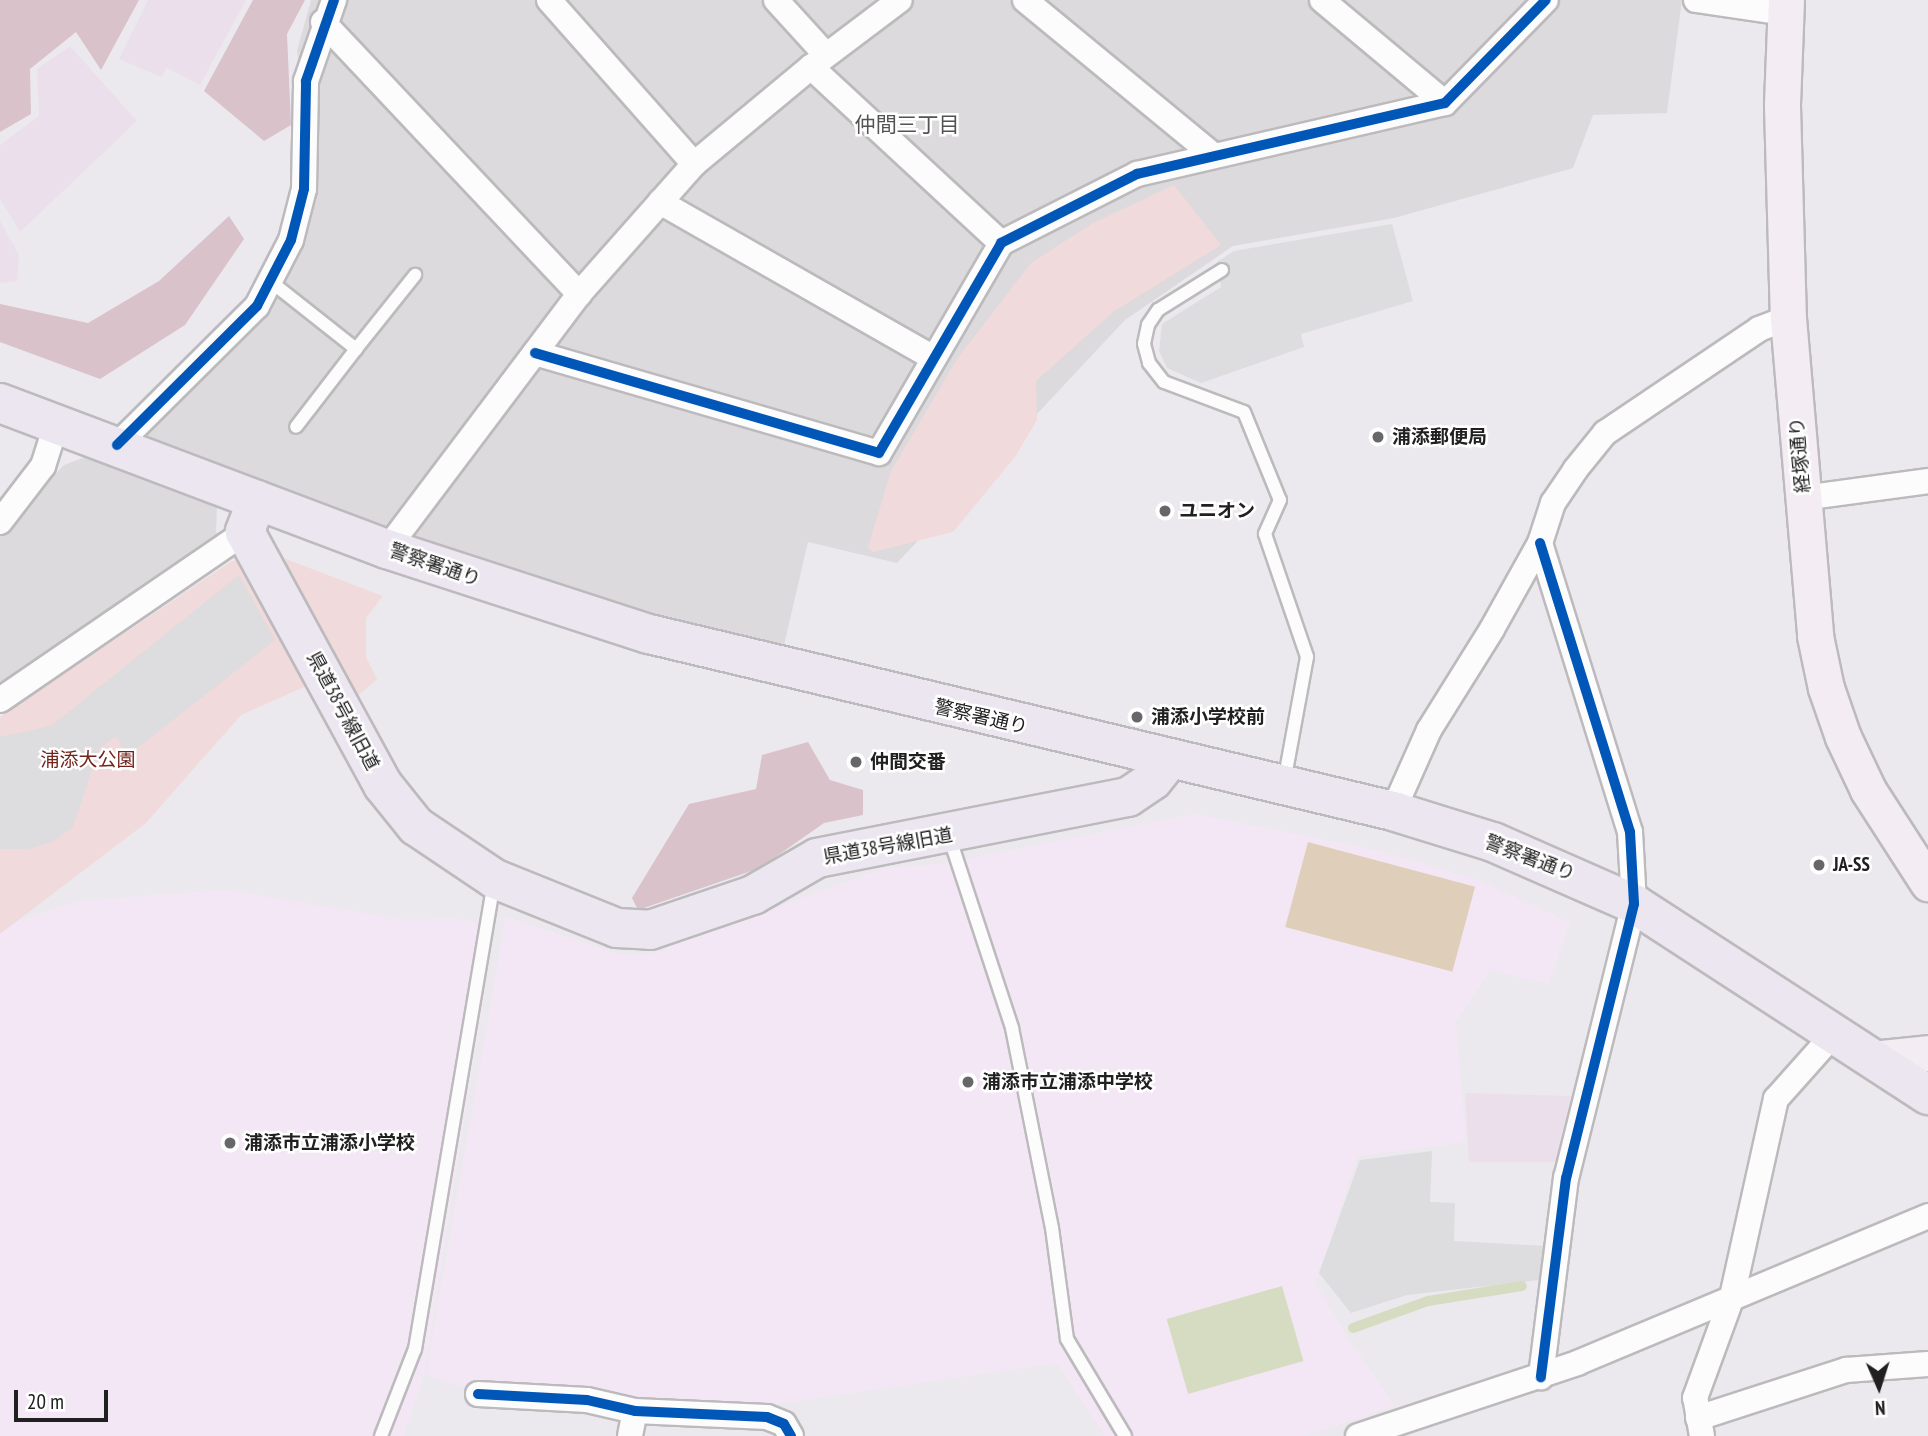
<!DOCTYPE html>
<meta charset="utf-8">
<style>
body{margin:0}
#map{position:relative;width:1928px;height:1436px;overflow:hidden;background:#ece9ee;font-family:"PT Sans Narrow","Noto Sans JP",sans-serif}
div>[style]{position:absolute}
.residential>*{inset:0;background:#dcdadd}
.education>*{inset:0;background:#f4e7f5}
.farmland>*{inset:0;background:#ebdfec}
.forest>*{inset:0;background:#d9c2ca}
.park>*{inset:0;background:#f0dadb}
.pitch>*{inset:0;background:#dfcfba;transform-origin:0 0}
.parking>*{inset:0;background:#dddcde}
.water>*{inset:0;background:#d6dcc1;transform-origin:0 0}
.stream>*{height:10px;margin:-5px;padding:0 5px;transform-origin:5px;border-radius:5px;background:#d6dcc1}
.roads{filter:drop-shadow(2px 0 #bcbabc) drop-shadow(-2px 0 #bcbabc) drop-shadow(0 2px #bcbabc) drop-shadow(0 -2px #bcbabc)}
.lane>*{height:12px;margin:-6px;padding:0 6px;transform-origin:6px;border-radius:6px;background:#fcfcfc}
.street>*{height:24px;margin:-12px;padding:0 12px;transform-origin:12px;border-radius:12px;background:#fcfcfc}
.secondary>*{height:35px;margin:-17.5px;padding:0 17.5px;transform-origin:17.5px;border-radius:17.5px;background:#f3ecf2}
.primary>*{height:38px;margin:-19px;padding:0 19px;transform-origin:19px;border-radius:19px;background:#ece6f0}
.cycleway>*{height:10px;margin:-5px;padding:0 5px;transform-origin:5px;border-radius:5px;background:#0057b8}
.dots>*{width:19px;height:19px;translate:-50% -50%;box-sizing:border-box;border:4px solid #fff;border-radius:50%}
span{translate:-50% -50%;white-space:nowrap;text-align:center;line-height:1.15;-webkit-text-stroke:5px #fff;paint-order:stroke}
.poi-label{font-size:19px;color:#202020;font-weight:700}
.left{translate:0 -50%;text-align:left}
.street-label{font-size:19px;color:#202020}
.park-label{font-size:19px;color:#72221a}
.neighbourhood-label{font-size:21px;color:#535353}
.north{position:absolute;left:1844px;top:1352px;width:70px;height:70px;-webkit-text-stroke:5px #fff;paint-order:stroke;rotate:177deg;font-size:19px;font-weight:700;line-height:28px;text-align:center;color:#202020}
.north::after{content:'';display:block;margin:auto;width:24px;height:32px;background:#202020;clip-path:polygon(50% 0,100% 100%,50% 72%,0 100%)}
.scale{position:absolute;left:14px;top:1390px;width:94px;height:32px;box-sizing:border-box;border:4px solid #202020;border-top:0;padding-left:9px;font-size:21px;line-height:24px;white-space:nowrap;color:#202020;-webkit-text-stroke:5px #fff;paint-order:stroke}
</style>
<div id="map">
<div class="residential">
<i style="clip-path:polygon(311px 0,1682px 0,1667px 113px,1593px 115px,1573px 168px,1394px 218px,1233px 246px,1125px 320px,897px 563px,808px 542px,777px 675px,218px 480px,216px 532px,236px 554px,0 709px,0 533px,64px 465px,117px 445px,231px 326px,283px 242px,308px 114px,297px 51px)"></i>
</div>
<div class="education">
<i style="clip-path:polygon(1195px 814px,1380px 851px,1481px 881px,1570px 923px,1548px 984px,1490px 970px,1456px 1022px,1466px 1142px,1358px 1156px,1315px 1283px,1347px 1337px,1395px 1406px,1304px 1436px,1105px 1436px,1057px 1363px,763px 1406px,640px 1403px,502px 1382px,464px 1388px,426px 1374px,506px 917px,621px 955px,650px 954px,884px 868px,941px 864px)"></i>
<i style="clip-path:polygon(226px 890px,405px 920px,453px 919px,495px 925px,424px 1375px,403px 1436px,0 1436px,0 934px,16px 922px,78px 901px)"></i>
</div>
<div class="farmland">
<i style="clip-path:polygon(148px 0,246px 0,200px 85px,167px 68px,161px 77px,119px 59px)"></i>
<i style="clip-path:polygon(70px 46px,137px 121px,20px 232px,0 199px,0 145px,39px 116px,37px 69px)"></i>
<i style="clip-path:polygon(0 221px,19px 255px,17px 281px,0 283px)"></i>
<i style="clip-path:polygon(1465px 1093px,1571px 1096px,1555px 1162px,1469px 1162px)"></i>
</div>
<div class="forest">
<i style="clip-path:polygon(0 0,139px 0,101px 70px,76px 32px,30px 69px,31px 114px,0 132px)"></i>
<i style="clip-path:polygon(253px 0,305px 0,287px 34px,291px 125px,264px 141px,204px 91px)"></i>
<i style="clip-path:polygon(229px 216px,244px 239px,185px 325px,100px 379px,0 342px,0 304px,88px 323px,159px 281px)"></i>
<i style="clip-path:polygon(808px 742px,830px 780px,863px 790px,863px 815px,824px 823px,760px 868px,638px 910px,632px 898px,689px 804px,756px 789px,762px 755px)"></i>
</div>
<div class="park">
<i style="clip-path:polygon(1174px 185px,1221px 245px,1113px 312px,1036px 381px,1037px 420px,1015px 457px,953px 532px,873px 552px,868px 547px,891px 471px,957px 359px,1031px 263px,1093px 223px)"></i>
<i style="clip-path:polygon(270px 553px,383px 596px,366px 618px,366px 657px,377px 679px,348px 704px,333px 674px,241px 715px,146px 823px,0 934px,0 717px,232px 561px)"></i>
</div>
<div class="pitch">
<i style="left:1308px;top:842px;width:173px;height:88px;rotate:15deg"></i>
</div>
<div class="parking">
<i style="clip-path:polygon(1392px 224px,1413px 301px,1301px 334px,1304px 347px,1201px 383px,1167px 368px,1159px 351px,1162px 324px,1221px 287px,1217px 262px,1234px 251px)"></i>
<i style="clip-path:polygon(239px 575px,275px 640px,127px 756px,116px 736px,99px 749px,73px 827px,52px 842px,27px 849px,0 849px,0 737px,51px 726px)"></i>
<i style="clip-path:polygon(1432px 1151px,1430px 1202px,1455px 1203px,1454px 1241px,1545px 1246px,1539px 1280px,1407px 1295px,1351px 1313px,1319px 1273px,1360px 1160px)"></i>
</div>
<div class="water">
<i style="left:1282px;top:1286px;width:78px;height:120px;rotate:74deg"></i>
</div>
<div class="stream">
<i style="left:1353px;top:1328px;width:80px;rotate:-19.8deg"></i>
<i style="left:1428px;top:1301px;width:95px;rotate:-9.1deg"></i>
</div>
<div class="roads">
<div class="lane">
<i style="left:1222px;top:270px;width:75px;rotate:148deg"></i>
<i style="left:1158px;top:310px;width:18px;rotate:124deg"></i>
<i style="left:1148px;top:325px;width:19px;rotate:102deg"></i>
<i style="left:1144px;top:344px;width:20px;rotate:75deg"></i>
<i style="left:1149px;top:363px;width:24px;rotate:52deg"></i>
<i style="left:1164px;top:382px;width:85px;rotate:20.6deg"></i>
<i style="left:1244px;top:412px;width:95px;rotate:67.8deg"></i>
<i style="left:1280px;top:500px;width:37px;rotate:114deg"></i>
<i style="left:1265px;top:534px;width:130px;rotate:71.1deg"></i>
<i style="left:1307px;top:657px;width:127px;rotate:100.4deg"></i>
<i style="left:270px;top:281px;width:110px;rotate:38.3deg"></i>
<i style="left:356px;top:349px;width:98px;rotate:127.6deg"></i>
<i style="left:356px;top:349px;width:95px;rotate:-51.4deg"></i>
<i style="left:949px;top:836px;width:202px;rotate:71.8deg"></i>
<i style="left:1012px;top:1028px;width:204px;rotate:78.7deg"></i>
<i style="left:1052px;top:1228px;width:112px;rotate:82.3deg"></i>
<i style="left:1067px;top:1339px;width:113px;rotate:59.1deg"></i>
<i style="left:381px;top:1436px;width:93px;rotate:-68.7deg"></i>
<i style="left:415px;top:1349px;width:473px;rotate:-80.4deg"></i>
</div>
<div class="street">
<i style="left:549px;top:0;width:219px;rotate:48.5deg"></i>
<i style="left:776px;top:0;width:74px;rotate:47.7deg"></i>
<i style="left:1025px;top:0;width:244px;rotate:39.5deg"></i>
<i style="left:1322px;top:0;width:160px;rotate:39.9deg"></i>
<i style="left:1696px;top:0;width:89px;rotate:8.4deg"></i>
<i style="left:323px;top:22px;width:374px;rotate:46.7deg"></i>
<i style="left:811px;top:67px;width:259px;rotate:42.8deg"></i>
<i style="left:660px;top:202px;width:315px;rotate:29.7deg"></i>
<i style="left:535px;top:353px;width:358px;rotate:16.2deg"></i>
<i style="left:879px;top:453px;width:243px;rotate:-59.8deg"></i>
<i style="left:1001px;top:243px;width:153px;rotate:-26.9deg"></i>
<i style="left:1137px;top:174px;width:316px;rotate:-13deg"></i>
<i style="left:1445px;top:103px;width:144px;rotate:-45.6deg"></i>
<i style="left:117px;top:445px;width:197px;rotate:-44.8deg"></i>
<i style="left:257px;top:306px;width:74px;rotate:-62.7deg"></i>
<i style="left:291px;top:240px;width:53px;rotate:-75.7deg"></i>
<i style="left:304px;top:189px;width:108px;rotate:-88.9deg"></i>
<i style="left:306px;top:81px;width:86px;rotate:-70.9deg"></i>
<i style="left:1803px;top:498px;width:126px;rotate:-7.7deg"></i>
<i style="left:0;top:522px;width:71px;rotate:-52.5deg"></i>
<i style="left:43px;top:466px;width:46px;rotate:-72.3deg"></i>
<i style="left:1540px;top:543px;width:303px;rotate:72.7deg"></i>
<i style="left:1630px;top:832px;width:72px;rotate:86.8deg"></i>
<i style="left:1634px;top:904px;width:282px;rotate:103.9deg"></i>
<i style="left:1566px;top:1178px;width:201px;rotate:97.2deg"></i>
<i style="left:387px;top:549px;width:319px;rotate:-53deg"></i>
<i style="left:579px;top:294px;width:174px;rotate:-48.5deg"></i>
<i style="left:694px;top:164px;width:152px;rotate:-39.7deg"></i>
<i style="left:811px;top:67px;width:111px;rotate:-37deg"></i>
<i style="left:0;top:700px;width:297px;rotate:-34.4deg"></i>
<i style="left:1393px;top:811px;width:89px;rotate:-66deg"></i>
<i style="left:1429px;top:730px;width:119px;rotate:-58deg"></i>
<i style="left:1492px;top:629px;width:98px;rotate:-60.8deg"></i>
<i style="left:1540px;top:543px;width:42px;rotate:-72deg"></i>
<i style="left:1553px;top:503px;width:40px;rotate:-56deg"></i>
<i style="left:1575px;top:470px;width:48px;rotate:-51deg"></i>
<i style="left:1605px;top:433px;width:186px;rotate:-34deg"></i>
<i style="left:1759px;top:329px;width:31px;rotate:-21deg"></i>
<i style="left:478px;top:1394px;width:109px;rotate:3.2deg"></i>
<i style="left:587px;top:1400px;width:49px;rotate:12.9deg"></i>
<i style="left:635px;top:1411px;width:132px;rotate:2.6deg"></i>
<i style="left:767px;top:1417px;width:18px;rotate:22deg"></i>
<i style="left:784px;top:1424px;width:14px;rotate:60deg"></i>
<i style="left:1698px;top:1418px;width:156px;rotate:-18deg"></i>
<i style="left:1846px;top:1370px;width:82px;rotate:-4.2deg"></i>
<i style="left:630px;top:1436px;width:25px;rotate:-79deg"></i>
<i style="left:1358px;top:1436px;width:231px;rotate:-18.4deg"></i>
<i style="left:1577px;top:1363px;width:381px;rotate:-22.7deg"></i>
<i style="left:1702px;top:1436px;width:39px;rotate:-100deg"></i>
<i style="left:1695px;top:1398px;width:108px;rotate:-69.9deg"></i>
<i style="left:1732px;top:1297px;width:203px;rotate:-77.5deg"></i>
<i style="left:1776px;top:1099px;width:86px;rotate:-48.3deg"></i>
</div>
<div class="secondary">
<i style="left:1786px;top:0;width:106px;rotate:92.2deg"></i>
<i style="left:1782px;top:106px;width:212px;rotate:88.4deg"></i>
<i style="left:1788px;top:318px;width:319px;rotate:85.1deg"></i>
<i style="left:1815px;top:636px;width:53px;rotate:78.1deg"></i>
<i style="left:1826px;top:688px;width:52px;rotate:70.9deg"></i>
<i style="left:1843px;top:737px;width:59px;rotate:64.7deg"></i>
<i style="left:1868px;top:790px;width:111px;rotate:57.2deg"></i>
<i style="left:1872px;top:1059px;width:56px;rotate:-6.1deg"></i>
</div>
<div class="primary">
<i style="left:0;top:403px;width:414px;rotate:20.7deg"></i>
<i style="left:387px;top:549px;width:275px;rotate:18deg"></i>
<i style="left:649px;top:634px;width:765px;rotate:13.38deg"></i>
<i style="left:1393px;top:811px;width:105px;rotate:17.2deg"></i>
<i style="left:1493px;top:842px;width:154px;rotate:23.7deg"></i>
<i style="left:1634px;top:904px;width:351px;rotate:33deg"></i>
<i style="left:257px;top:500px;width:34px;rotate:111deg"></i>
<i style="left:245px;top:532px;width:288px;rotate:61.4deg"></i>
<i style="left:383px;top:785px;width:53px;rotate:51.2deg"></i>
<i style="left:416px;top:826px;width:95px;rotate:33.9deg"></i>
<i style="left:495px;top:879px;width:131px;rotate:21.9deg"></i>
<i style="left:617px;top:928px;width:33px;rotate:3deg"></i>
<i style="left:650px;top:930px;width:109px;rotate:-18.8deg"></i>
<i style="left:753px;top:895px;width:74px;rotate:-30deg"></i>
<i style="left:817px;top:858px;width:317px;rotate:-11.1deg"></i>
<i style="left:1128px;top:797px;width:30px;rotate:-34deg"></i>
<i style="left:1153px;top:780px;width:26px;rotate:-51deg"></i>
</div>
</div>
<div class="cycleway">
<i style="left:535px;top:353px;width:358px;rotate:16.2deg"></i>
<i style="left:879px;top:453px;width:243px;rotate:-59.8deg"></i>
<i style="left:1001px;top:243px;width:153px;rotate:-26.9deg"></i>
<i style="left:1137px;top:174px;width:316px;rotate:-13deg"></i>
<i style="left:1445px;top:103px;width:144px;rotate:-45.6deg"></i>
<i style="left:117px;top:445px;width:197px;rotate:-44.8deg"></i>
<i style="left:257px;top:306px;width:74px;rotate:-62.7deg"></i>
<i style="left:291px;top:240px;width:53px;rotate:-75.7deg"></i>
<i style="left:304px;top:189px;width:108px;rotate:-88.9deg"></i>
<i style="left:306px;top:81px;width:86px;rotate:-70.9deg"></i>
<i style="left:1540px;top:543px;width:303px;rotate:72.7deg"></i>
<i style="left:1630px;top:832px;width:72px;rotate:86.8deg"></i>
<i style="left:1634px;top:904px;width:282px;rotate:103.9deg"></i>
<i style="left:1566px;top:1178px;width:201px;rotate:97.2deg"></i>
<i style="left:478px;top:1394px;width:109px;rotate:3.2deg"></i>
<i style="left:587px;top:1400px;width:49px;rotate:12.9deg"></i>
<i style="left:635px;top:1411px;width:132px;rotate:2.6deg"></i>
<i style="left:767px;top:1417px;width:18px;rotate:22deg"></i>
<i style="left:784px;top:1424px;width:14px;rotate:60deg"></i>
</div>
<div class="dots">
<i style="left:1378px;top:437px;background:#676668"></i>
<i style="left:1165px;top:511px;background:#676668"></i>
<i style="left:1137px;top:717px;background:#676668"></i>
<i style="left:856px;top:762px;background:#676668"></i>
<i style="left:1819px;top:865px;background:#676668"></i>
<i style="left:968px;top:1082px;background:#676668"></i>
<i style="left:230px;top:1143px;background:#676668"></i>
</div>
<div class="poi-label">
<span class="left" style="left:1392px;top:437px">浦添郵便局</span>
<span class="left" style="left:1179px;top:511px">ユニオン</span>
<span class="left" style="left:1151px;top:717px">浦添小学校前</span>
<span class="left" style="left:870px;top:762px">仲間交番</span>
<span class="left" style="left:1833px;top:865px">JA-SS</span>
<span class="left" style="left:982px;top:1082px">浦添市立浦添中学校</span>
<span class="left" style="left:244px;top:1143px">浦添市立浦添小学校</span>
</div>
<div class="street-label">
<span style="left:1800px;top:455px;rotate:-95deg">経塚通り</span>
<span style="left:435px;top:565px;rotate:19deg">警察署通り</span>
<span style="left:343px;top:711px;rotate:62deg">県道38号線旧道</span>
<span style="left:981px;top:717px;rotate:13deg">警察署通り</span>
<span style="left:888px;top:846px;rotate:-10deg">県道38号線旧道</span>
<span style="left:1530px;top:858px;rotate:21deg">警察署通り</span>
</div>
<div class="park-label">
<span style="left:88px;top:760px">浦添大公園</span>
</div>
<div class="neighbourhood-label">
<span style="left:907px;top:125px">仲間三丁目</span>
</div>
<div class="north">N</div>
<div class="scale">20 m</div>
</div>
